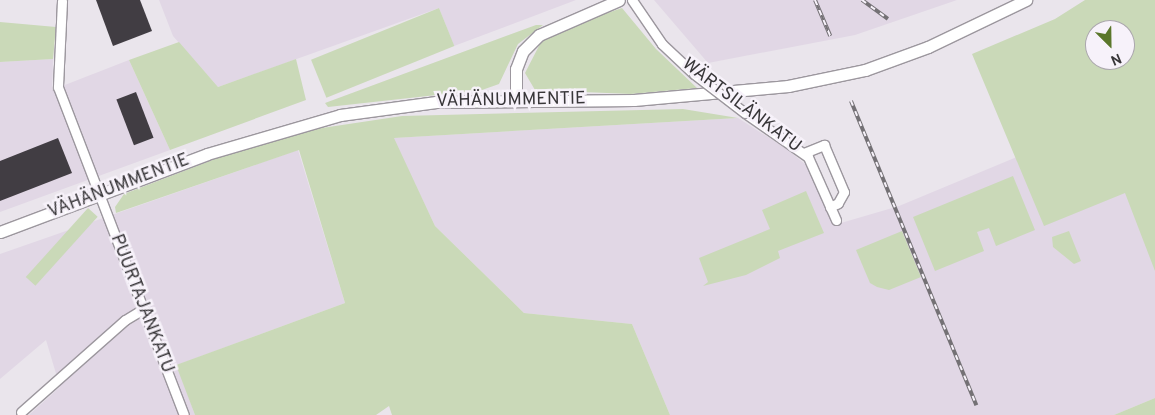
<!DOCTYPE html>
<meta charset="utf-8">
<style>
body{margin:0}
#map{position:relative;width:1155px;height:415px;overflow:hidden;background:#eae5ec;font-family:Overpass,sans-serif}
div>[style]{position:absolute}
.built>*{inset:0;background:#e1d7e5}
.green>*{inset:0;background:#cad9b8;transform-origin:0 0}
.building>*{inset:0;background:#413d43;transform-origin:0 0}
.roads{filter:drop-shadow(1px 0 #9c979e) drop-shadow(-1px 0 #9c979e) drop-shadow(0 1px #9c979e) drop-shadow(0 -1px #9c979e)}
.street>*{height:9px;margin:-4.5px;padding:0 4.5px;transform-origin:4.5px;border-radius:4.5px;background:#fff}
.secondary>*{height:11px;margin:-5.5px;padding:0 5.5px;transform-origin:5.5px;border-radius:5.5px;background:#fff}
.rail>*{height:4px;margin-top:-2px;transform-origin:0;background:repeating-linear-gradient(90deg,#f7f2fa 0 5.5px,#747175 0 11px);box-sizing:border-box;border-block:1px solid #747175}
.bridges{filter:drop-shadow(1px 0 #9c979e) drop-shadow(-1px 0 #9c979e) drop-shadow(0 1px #9c979e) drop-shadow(0 -1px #9c979e)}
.street-bridge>*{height:9px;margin:-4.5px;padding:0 4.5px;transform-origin:4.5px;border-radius:4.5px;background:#fff}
span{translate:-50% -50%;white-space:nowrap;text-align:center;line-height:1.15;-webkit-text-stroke:5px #f7f2fa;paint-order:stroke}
.street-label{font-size:18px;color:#383639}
.north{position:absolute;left:1085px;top:20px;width:50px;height:50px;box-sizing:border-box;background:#f7f2fa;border:1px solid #aba7ad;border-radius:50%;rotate:157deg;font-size:14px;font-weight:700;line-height:20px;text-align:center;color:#383639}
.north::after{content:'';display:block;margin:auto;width:18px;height:22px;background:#5b772b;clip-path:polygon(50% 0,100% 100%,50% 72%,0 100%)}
</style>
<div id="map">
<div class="built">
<i style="clip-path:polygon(159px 0,576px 0,454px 46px,439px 8px,218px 87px,173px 36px)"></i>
<i style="clip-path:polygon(654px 0,957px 0,855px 35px,708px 63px)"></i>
<i style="clip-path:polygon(53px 59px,52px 90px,129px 60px,170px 150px,0 212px,0 62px)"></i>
<i style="clip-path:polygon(738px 118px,788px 150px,823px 179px,841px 223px,899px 206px,1099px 123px,1155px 266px,1155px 398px,1114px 415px,670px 415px,632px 324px,524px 313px,435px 226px,393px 138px)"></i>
<i style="clip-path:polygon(298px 150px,345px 303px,177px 365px,195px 415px,29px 415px,60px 387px,46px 340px,0 379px,0 254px)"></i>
</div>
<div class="green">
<i style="clip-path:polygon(evenodd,1085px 0,1155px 0,1155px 271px,1125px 193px,1044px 226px,972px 54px,1055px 19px,1085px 0,1095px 30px,1125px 30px,1125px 60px,1095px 60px,1095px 30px)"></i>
<i style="left:439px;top:8px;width:41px;height:138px;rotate:68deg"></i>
<i style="clip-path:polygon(622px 8px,656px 49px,697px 88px,631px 94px,535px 90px,525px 73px,542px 40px,560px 29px)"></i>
<i style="clip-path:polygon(0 22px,56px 27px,53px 59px,0 62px)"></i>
<i style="clip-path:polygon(536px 25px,543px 25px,518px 44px,499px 84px,482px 90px,328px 107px,325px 103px)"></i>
<i style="clip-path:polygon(179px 42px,218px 87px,296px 59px,306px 100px,170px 150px,129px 60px)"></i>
<i style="clip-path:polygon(683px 109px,738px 118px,394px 138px,435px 226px,524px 313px,632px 324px,670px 415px,392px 415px,389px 406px,376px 415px,195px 415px,176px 365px,345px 303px,299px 150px,116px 213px,115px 207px,124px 194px,241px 149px,322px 128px,402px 116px)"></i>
<i style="clip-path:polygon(1013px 176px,1035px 230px,996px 246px,989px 228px,977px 232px,984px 251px,935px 271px,913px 217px)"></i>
<i style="clip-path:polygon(806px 191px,824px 233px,778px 251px,780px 258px,746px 275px,703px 286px,708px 282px,699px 258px,770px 229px,762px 210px)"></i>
<i style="left:88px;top:208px;width:13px;height:93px;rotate:42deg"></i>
<i style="clip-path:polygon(902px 231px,921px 277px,889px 290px,877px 287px,870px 283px,856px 250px)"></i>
<i style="clip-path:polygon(1069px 231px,1081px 261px,1074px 264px,1053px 247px,1052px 237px)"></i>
<i style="clip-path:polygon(1155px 398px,1155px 415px,1114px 415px)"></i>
</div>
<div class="building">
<i style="clip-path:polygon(96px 0,140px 0,152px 31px,113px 46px)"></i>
<i style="left:136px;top:92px;width:49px;height:21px;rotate:69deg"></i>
<i style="clip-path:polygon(58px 138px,72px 173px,0 201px,0 161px)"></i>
</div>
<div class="roads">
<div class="street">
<i style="left:632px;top:0;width:53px;rotate:55.7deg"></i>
<i style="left:662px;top:44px;width:44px;rotate:43.2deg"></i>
<i style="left:62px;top:1px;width:86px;rotate:92.7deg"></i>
<i style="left:58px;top:87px;width:351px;rotate:69deg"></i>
<i style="left:745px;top:113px;width:77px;rotate:34.9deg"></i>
<i style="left:808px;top:157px;width:69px;rotate:66deg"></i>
<i style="left:804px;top:153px;width:22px;rotate:-22deg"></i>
<i style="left:824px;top:145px;width:51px;rotate:66.9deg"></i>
<i style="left:844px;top:192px;width:13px;rotate:119deg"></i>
<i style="left:838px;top:203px;width:9px;rotate:153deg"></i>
<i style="left:21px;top:412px;width:139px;rotate:-41.5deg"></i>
<i style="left:125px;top:320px;width:21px;rotate:-31deg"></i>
</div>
<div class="secondary">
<i style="left:516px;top:99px;width:30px;rotate:-90deg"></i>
<i style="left:516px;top:69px;width:19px;rotate:-69deg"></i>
<i style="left:523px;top:51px;width:23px;rotate:-45deg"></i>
<i style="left:539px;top:35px;width:87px;rotate:-23.6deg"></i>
<i style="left:0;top:232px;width:221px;rotate:-20.6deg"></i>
<i style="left:207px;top:154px;width:139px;rotate:-16.3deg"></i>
<i style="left:340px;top:115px;width:97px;rotate:-7.7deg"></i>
<i style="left:436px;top:102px;width:198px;rotate:-0.6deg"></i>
<i style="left:634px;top:100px;width:155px;rotate:-5.2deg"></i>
<i style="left:788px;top:86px;width:79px;rotate:-11.7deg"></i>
<i style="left:865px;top:70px;width:67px;rotate:-20.1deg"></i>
<i style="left:928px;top:47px;width:109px;rotate:-25.6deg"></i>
</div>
</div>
<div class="rail">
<i style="left:815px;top:0;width:39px;rotate:67deg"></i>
<i style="left:862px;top:0;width:32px;rotate:36deg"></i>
<i style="left:851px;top:101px;width:329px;rotate:67.6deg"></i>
</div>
<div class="bridges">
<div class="street-bridge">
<i style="left:694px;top:74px;width:64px;rotate:37.4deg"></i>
</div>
</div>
<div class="street-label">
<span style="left:511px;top:101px;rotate:-1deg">VÄHÄNUMMENTIE</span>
<span style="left:741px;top:106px;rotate:37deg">WÄRTSILÄNKATU</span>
<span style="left:119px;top:187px;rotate:-21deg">VÄHÄNUMMENTIE</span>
<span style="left:141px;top:304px;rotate:69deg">PUURTAJANKATU</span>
</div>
<div class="north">N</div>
</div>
